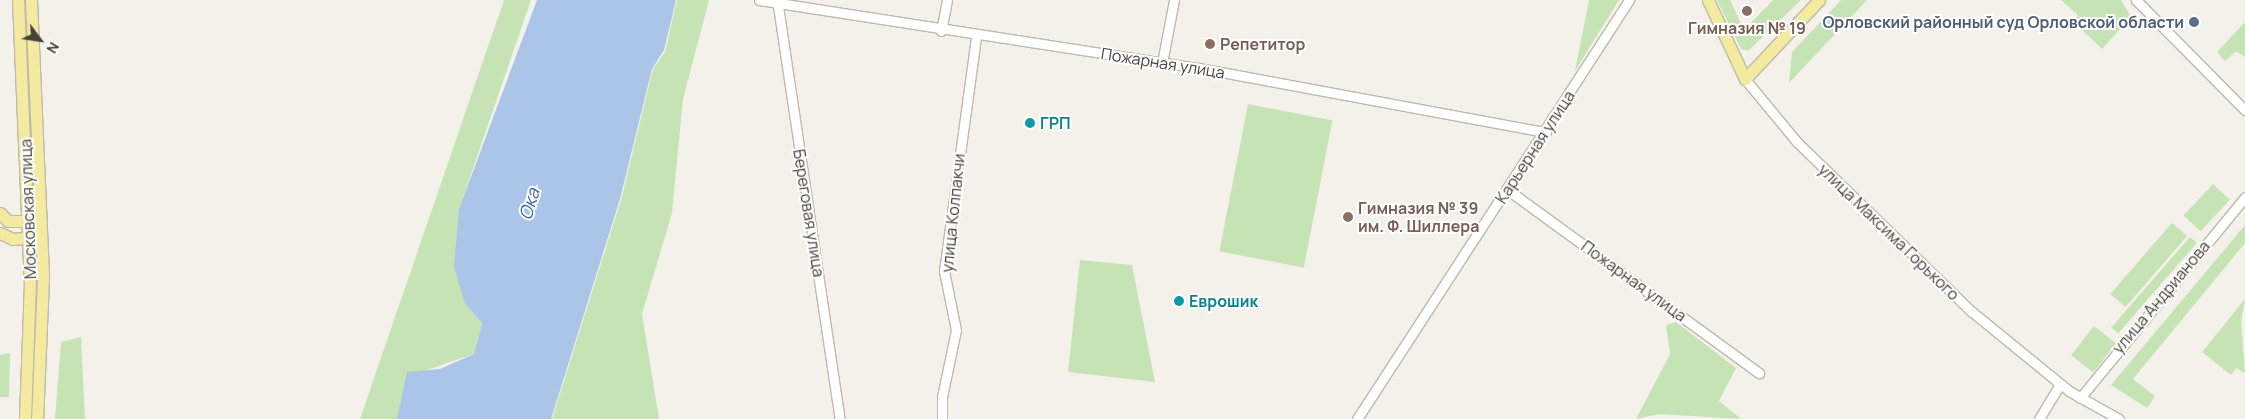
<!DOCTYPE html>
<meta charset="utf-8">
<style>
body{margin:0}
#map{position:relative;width:2245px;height:419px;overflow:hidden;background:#f3f1e9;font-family:Manrope,sans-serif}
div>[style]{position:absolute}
.green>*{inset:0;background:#c6e3b6;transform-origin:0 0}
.water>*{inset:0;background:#abc5e9}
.roads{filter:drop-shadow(1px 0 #bdbaac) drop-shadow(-1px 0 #bdbaac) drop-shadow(0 1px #bdbaac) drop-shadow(0 -1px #bdbaac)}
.minor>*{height:9px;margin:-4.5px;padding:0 4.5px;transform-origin:4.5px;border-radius:4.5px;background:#fff}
.major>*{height:11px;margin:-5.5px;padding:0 5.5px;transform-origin:5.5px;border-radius:5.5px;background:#f4eba0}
.dots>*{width:14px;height:14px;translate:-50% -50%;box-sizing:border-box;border:2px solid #fff;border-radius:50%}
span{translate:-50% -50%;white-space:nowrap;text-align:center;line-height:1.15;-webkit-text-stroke:4px #fff;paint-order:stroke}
.service-label{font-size:16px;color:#4e5e75;font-weight:700}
.right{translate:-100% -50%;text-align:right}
.education-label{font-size:16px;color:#785e54;font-weight:700}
.left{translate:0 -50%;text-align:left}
.street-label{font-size:16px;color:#454338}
.culture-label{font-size:16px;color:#0d838f;font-weight:700}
.water-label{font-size:18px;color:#3c66a7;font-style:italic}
.north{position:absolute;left:15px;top:15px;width:50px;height:50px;-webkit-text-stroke:4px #fff;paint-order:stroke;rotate:121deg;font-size:14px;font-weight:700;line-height:20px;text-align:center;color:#454338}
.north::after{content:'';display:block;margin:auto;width:18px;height:22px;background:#454338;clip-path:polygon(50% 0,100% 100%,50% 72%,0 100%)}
</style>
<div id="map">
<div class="green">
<i style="clip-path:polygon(504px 0,531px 0,459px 209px,465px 304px,482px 323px,474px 354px,424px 371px,399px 419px,360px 419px)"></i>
<i style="clip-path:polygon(677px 0,709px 0,683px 99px,672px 213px,642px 314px,659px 419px,552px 419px,621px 200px,653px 69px,665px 52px)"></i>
<i style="clip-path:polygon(1589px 0,1619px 0,1575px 71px)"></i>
<i style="clip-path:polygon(1717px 0,1730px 0,1744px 30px,1773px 0,1801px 0,1748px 51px,1741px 49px)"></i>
<i style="clip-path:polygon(1841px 0,1867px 0,1789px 83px,1792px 52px)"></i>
<i style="clip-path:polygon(2061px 0,2121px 0,2131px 17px,2102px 49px,2075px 23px,2078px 15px)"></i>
<i style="clip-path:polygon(2245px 22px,2245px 57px,2236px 51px,2225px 61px,2217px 52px)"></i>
<i style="left:1248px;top:104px;width:86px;height:150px;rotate:11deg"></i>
<i style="left:2213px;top:184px;width:23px;height:43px;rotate:43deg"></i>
<i style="left:2172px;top:223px;width:20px;height:94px;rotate:41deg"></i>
<i style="clip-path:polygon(2245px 225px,2245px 243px,2133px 379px,2155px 396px,2147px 408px,2111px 385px)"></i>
<i style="left:2190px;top:237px;width:9px;height:120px;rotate:41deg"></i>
<i style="clip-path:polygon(1080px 260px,1132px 265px,1155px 382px,1068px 372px)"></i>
<i style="clip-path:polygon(2245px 299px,2241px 321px,2245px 373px,2236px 368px,2231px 375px,2202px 352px)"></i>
<i style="clip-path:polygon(1676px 322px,1736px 368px,1719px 401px,1741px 419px,1659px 414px,1636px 419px,1670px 354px,1666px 325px)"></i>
<i style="left:2094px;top:326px;width:28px;height:37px;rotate:38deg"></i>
<i style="clip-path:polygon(81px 337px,85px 419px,55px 419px,61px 342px)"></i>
<i style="clip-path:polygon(10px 353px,9px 397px,0 397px,0 355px)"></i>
</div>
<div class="water">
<i style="clip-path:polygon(537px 0,676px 0,664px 50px,652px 69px,620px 199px,551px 419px,397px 419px,407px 372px,440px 369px,474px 354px,482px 323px,465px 304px,454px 267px,459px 209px)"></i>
</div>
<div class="roads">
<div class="minor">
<i style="left:759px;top:0;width:445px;rotate:8.8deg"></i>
<i style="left:1199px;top:68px;width:353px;rotate:10.5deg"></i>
<i style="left:2136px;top:0;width:155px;rotate:45.3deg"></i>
<i style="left:778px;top:6px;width:418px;rotate:81.5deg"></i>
<i style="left:941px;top:31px;width:32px;rotate:-79deg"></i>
<i style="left:1162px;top:63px;width:64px;rotate:-79.2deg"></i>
<i style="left:1745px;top:79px;width:82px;rotate:50.5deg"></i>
<i style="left:1797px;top:142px;width:243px;rotate:44.2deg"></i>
<i style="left:1971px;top:311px;width:127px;rotate:39.2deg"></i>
<i style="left:2069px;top:391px;width:57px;rotate:29.2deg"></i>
<i style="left:1508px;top:190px;width:311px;rotate:36.1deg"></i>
<i style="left:2080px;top:398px;width:260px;rotate:-50.6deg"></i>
<i style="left:942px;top:419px;width:22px;rotate:-90deg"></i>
<i style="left:942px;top:397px;width:68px;rotate:-78.2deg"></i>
<i style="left:956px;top:330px;width:60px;rotate:-101.5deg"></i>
<i style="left:944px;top:271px;width:237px;rotate:-82.2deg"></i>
<i style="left:1357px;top:419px;width:500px;rotate:-57deg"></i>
<i style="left:2039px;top:419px;width:41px;rotate:-59deg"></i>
</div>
<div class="major">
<i style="left:18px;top:0;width:282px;rotate:87.6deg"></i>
<i style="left:30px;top:282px;width:137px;rotate:92.1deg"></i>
<i style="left:31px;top:0;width:278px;rotate:87.5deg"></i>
<i style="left:43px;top:278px;width:141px;rotate:92.4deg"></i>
<i style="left:1708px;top:0;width:87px;rotate:64.9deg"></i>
<i style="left:1745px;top:79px;width:108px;rotate:-46.9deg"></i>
<i style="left:0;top:213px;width:11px;rotate:45deg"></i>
<i style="left:8px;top:221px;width:28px"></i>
<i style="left:0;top:233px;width:14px;rotate:25deg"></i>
<i style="left:13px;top:239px;width:23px;rotate:-5deg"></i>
</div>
</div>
<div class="dots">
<i style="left:1747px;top:11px;background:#8d6e63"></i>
<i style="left:2194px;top:22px;background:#5c6f8a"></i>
<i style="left:1210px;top:44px;background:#8d6e63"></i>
<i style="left:1030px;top:123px;background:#0f9aa8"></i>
<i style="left:1348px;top:217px;background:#8d6e63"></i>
<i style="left:1179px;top:301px;background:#0f9aa8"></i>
</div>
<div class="service-label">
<span class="right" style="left:2184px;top:22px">Орловский районный суд Орловской области</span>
</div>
<div class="education-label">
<span style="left:1747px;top:28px">Гимназия № 19</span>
<span class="left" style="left:1220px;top:44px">Репетитор</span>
<span class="left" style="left:1358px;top:217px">Гимназия № 39<br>им. Ф. Шиллера</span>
</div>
<div class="street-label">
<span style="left:1163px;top:63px;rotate:9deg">Пожарная улица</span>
<span style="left:1535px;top:147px;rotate:-57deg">Карьерная улица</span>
<span style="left:28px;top:209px;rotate:-92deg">Московская улица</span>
<span style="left:809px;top:213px;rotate:81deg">Береговая улица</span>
<span style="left:953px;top:213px;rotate:-84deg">улица Колпакчи</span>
<span style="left:1889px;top:232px;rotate:44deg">улица Максима Горького</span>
<span style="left:1634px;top:281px;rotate:36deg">Пожарная улица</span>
<span style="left:2161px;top:297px;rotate:-50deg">улица Андрианова</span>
</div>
<div class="culture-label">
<span class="left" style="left:1040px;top:123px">ГРП</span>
<span class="left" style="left:1189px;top:301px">Еврошик</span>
</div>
<div class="water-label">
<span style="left:529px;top:204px;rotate:-73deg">Ока</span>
</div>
<div class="north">N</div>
</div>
